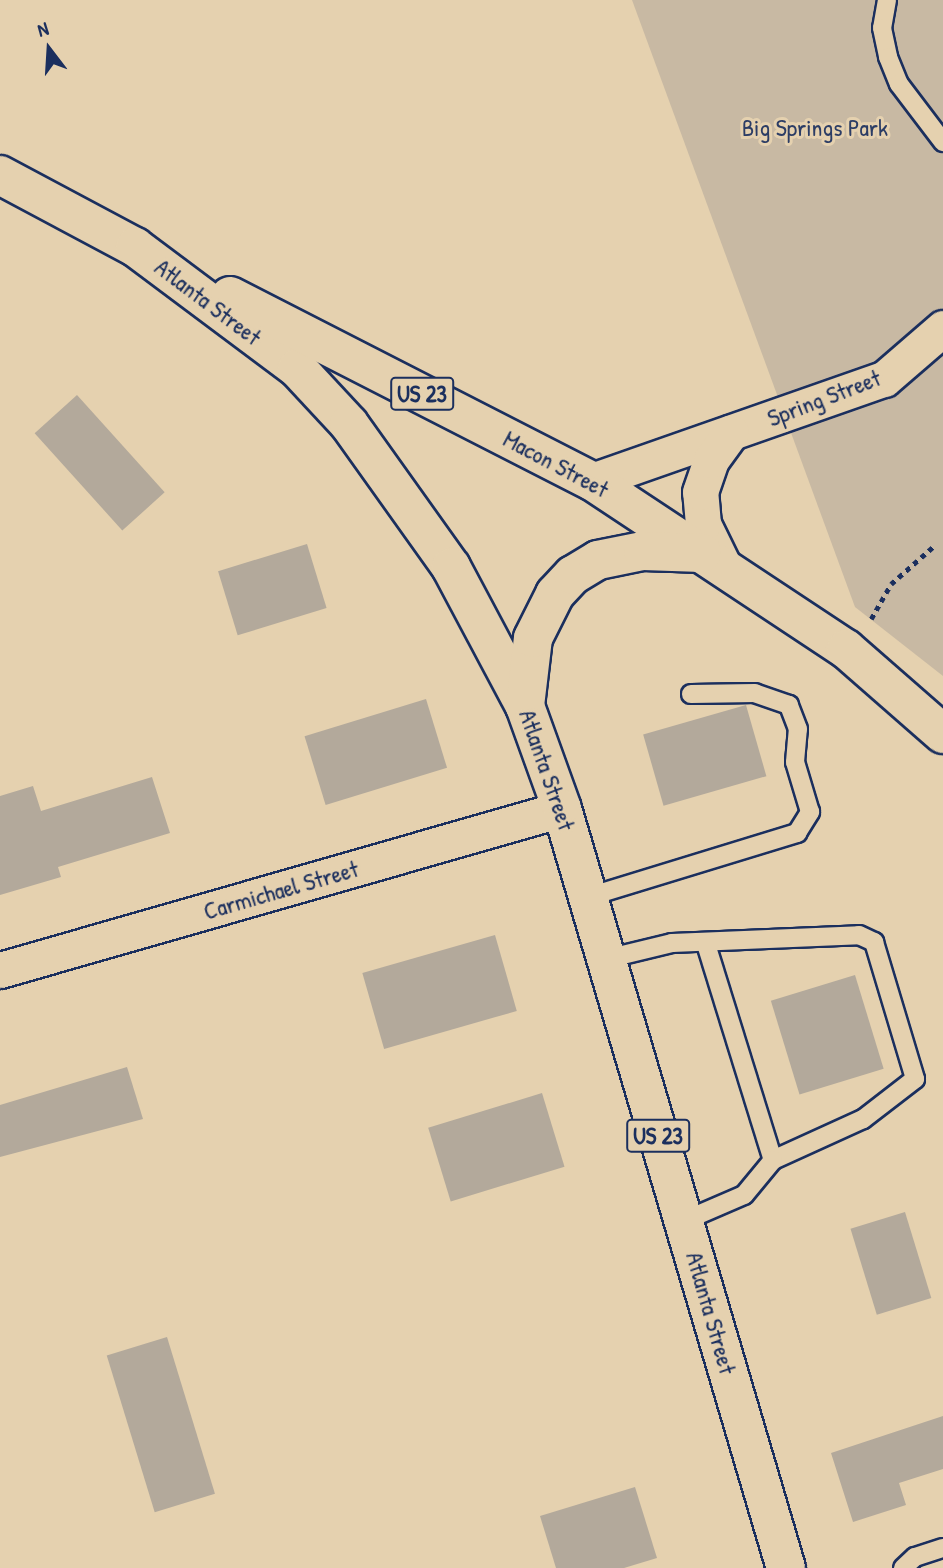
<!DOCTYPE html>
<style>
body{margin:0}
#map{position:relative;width:943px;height:1568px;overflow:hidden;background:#e5d1af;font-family:"Patrick Hand",sans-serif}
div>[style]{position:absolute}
.green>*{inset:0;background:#c8b9a3}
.building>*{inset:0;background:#b3a99b;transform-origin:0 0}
.path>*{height:4.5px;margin-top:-2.25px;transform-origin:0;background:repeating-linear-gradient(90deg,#1b2f5e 0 5px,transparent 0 10px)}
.roads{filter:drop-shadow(2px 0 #1b2f5e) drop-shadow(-2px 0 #1b2f5e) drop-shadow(0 2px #1b2f5e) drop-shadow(0 -2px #1b2f5e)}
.service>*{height:18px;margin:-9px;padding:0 9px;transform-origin:9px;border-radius:9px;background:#e5d1af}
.minor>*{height:35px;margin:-17.5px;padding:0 17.5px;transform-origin:17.5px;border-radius:17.5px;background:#e5d1af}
.primary>*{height:38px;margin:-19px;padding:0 19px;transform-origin:19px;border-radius:19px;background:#e5d1af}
span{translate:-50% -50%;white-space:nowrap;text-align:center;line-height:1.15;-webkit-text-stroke:6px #e5d1af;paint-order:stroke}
.shield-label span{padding:2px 5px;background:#e5d1af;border:2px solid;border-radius:5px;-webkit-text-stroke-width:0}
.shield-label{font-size:23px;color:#1b2f5e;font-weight:700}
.park-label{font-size:24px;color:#2c3d65}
.street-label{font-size:24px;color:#1b2f5e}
.north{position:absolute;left:14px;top:14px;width:70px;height:70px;-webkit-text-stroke:5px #e5d1af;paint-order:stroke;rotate:343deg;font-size:19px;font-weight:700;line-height:28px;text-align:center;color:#1b2f5e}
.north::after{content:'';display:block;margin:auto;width:24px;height:32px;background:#1b2f5e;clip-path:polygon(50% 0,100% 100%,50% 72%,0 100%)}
</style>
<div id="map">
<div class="green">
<i style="clip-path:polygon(632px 0,943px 0,943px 676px,855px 607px)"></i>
</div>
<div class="building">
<i style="left:77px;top:395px;width:131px;height:57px;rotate:48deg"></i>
<i style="left:307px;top:544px;width:67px;height:93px;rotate:73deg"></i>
<i style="left:426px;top:699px;width:72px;height:127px;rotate:73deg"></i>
<i style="left:746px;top:705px;width:74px;height:107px;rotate:74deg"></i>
<i style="clip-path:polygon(152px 777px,170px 833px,58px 867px,61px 877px,0 895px,0 796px,33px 786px,41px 811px)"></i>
<i style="left:495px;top:935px;width:79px;height:138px;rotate:74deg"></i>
<i style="left:855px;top:975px;width:98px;height:88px;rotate:73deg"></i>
<i style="clip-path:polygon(127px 1067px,143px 1119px,0 1157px,0 1105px)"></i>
<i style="left:542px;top:1093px;width:77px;height:119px;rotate:73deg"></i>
<i style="left:905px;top:1212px;width:90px;height:57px;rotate:73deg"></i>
<i style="left:167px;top:1337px;width:164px;height:63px;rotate:73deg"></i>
<i style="clip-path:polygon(943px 1416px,943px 1469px,899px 1483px,906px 1505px,853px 1522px,831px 1453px)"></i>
<i style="clip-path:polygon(635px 1487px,657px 1558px,624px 1568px,556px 1568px,540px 1516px)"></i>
</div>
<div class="path">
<i style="left:871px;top:619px;width:40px;rotate:-60.3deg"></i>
<i style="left:891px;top:584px;width:59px;rotate:-41.6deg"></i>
</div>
<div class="roads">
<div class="service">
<i style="left:887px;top:0;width:28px;rotate:100deg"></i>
<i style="left:882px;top:28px;width:30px;rotate:78deg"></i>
<i style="left:888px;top:57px;width:29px;rotate:68deg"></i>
<i style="left:899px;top:84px;width:73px;rotate:52.8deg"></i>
<i style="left:588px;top:897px;width:219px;rotate:-17deg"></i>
<i style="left:797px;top:833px;width:25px;rotate:-58deg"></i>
<i style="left:810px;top:812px;width:52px;rotate:-106.7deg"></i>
<i style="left:795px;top:762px;width:33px;rotate:-85deg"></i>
<i style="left:798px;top:729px;width:26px;rotate:-111deg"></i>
<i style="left:789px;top:705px;width:36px;rotate:-161deg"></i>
<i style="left:755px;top:693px;width:64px;rotate:179.1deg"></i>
<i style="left:706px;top:944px;width:226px;rotate:72.8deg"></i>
<i style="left:606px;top:959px;width:68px;rotate:-13.6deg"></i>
<i style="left:672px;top:943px;width:187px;rotate:-2.4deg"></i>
<i style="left:859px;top:935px;width:17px;rotate:25deg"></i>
<i style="left:874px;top:942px;width:143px;rotate:73.3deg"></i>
<i style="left:915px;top:1079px;width:66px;rotate:142.4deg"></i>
<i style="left:863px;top:1119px;width:99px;rotate:155.5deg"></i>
<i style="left:773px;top:1160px;width:45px;rotate:129.6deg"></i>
<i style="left:744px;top:1195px;width:65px;rotate:156.6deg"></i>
<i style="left:903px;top:1568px;width:16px;rotate:-43deg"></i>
<i style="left:915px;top:1557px;width:29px;rotate:-18deg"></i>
</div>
<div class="minor">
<i style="left:592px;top:481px;width:309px;rotate:-19.3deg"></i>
<i style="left:884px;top:379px;width:78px;rotate:-40.8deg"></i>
<i style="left:723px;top:565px;width:46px;rotate:-116deg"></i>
<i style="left:703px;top:524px;width:32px;rotate:-95deg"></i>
<i style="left:700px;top:492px;width:34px;rotate:-71deg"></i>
<i style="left:711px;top:460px;width:34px;rotate:-54deg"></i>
<i style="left:0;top:970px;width:585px;rotate:-15.99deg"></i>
</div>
<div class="primary">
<i style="left:0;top:175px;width:153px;rotate:28.1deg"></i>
<i style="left:135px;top:247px;width:202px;rotate:36.8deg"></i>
<i style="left:297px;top:368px;width:76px;rotate:47.1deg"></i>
<i style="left:349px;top:424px;width:176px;rotate:54.5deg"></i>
<i style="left:451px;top:567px;width:157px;rotate:62deg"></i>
<i style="left:525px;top:706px;width:109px;rotate:70.2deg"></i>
<i style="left:562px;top:809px;width:791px;rotate:73.56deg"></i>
<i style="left:230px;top:296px;width:407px;rotate:27.1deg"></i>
<i style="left:592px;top:481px;width:305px;rotate:33.5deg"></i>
<i style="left:846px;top:649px;width:129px;rotate:41.2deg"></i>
<i style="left:525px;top:706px;width:68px;rotate:-83.3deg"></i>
<i style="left:533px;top:638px;width:49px;rotate:-63.4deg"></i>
<i style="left:555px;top:594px;width:26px;rotate:-47deg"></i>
<i style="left:573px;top:575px;width:29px;rotate:-31deg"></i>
<i style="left:598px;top:560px;width:46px;rotate:-11.3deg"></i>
<i style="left:643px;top:551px;width:59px;rotate:1.9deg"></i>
</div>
</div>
<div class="shield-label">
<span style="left:422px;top:394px">US 23</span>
<span style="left:658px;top:1136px">US 23</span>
</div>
<div class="park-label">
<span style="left:815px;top:128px">Big Springs Park</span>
</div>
<div class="street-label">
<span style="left:208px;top:302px;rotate:37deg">Atlanta Street</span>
<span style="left:824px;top:398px;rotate:-21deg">Spring Street</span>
<span style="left:556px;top:464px;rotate:28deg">Macon Street</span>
<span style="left:547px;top:770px;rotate:71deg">Atlanta Street</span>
<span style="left:281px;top:890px;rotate:-16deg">Carmichael Street</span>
<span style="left:711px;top:1313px;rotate:74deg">Atlanta Street</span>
</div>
<div class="north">N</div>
</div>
